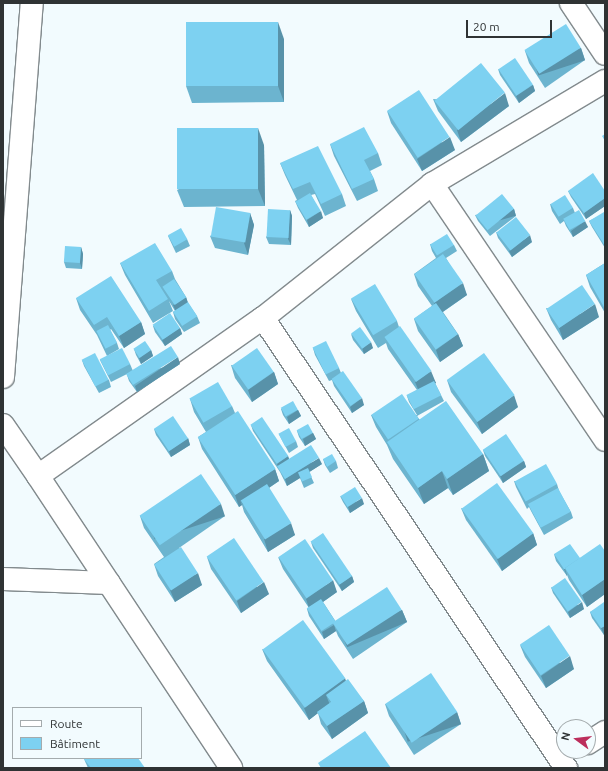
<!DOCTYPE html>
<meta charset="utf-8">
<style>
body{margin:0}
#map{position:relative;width:608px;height:771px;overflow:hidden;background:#f2fbfe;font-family:Ubuntu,sans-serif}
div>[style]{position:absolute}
.roads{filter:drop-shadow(1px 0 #828a8d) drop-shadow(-1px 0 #828a8d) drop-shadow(0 1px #828a8d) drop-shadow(0 -1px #828a8d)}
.minor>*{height:22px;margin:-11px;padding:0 11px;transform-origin:11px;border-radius:11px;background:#fff}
.tertiary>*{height:22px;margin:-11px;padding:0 11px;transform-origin:11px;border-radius:11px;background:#fff}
.wall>*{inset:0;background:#6cb4cf}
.shaded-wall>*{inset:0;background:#5892a9;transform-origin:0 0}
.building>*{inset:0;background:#7dd1f1;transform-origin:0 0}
span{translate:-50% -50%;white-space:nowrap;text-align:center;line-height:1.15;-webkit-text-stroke:3px #f2fbfe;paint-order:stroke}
.frame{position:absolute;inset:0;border:4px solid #2f3334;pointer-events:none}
.legend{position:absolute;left:12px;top:707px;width:130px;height:52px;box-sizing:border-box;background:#f2fbfe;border:1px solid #a4abad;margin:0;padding:5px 7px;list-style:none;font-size:12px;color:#2f3334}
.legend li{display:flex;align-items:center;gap:8px;height:20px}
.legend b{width:20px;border:1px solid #a4abad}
.north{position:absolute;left:556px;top:719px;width:40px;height:40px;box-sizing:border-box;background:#f2fbfe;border:1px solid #a4abad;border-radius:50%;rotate:285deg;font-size:11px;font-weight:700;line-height:16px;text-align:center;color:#2f3334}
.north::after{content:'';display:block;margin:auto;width:14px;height:18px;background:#bc2e5c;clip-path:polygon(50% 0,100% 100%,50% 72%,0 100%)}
.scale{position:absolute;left:466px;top:20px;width:86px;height:18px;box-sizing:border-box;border:2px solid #2f3334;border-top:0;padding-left:5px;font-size:12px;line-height:14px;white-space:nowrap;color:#2f3334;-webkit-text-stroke:3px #f2fbfe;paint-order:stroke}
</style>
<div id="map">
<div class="roads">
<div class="minor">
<i style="left:571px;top:3px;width:61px;rotate:56.3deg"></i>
<i style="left:432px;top:184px;width:309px;rotate:55.9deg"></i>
<i style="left:263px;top:318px;width:543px;rotate:56.05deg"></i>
<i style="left:3px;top:377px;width:375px;rotate:-85.6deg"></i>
<i style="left:38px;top:476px;width:275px;rotate:-35.1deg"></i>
<i style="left:263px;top:318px;width:216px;rotate:-38.4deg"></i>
<i style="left:432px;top:184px;width:201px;rotate:-30.8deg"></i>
<i style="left:3px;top:579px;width:106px;rotate:2.2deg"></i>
<i style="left:588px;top:743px;width:20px;rotate:-33deg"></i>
</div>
<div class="tertiary">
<i style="left:3px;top:425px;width:62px;rotate:55.5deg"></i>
<i style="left:38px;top:476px;width:350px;rotate:56.5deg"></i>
</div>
</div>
<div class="wall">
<i style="clip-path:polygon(284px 39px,284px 102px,192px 103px,186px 86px)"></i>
<i style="clip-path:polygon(581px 48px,585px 60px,545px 88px,529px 63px,525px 51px)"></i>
<i style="clip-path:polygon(498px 69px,533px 85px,535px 91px,519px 103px,500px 75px)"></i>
<i style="clip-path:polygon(433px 99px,509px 106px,461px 142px,438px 111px)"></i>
<i style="clip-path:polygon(387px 111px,455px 150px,422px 171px,391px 123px)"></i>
<i style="clip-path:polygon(330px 144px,378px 153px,382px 165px,370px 171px,374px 179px,378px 191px,357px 201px,334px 156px)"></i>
<i style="clip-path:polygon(264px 145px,265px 206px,184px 207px,177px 190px)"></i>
<i style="clip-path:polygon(280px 163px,342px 194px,346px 206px,325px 216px,315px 194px,311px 195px,323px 218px,309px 227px,298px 208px,295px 201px,297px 200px,285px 175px)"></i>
<i style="clip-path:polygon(568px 191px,605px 191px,605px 206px,586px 219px,571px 197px)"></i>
<i style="clip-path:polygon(550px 204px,573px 208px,575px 213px,588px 227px,573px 237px,566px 226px,564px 221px,560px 224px,552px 211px)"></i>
<i style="clip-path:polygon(514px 209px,516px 216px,490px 236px,478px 221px,475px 215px)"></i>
<i style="clip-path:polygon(290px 210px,292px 216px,291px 245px,269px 244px,266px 237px)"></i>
<i style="clip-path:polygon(250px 213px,254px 225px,248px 255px,215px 248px,210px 236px)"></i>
<i style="clip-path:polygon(605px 213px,605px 248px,592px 227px,589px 221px)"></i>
<i style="clip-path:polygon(496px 232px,532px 242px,512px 257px,498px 238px)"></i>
<i style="clip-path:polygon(168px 236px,187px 239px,190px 246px,176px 253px)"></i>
<i style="clip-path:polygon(430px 244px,454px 245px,457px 251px,446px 258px,467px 295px,443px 312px,458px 334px,463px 346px,440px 362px,418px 331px,414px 319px,432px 306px,418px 286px,414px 274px,436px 258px,432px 251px)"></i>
<i style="clip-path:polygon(81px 247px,83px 254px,82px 269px,66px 268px,64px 262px)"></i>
<i style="clip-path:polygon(120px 263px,172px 271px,175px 279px,186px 297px,188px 303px,197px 316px,200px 323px,184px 332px,175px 319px,173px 312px,175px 311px,169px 301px,173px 311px,153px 323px,125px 275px)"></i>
<i style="clip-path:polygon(605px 263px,605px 313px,590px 287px,586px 275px)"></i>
<i style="clip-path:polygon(76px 298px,141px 322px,145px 334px,124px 348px,111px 329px,110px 330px,117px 343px,119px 349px,107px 356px,97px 335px,80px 310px)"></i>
<i style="clip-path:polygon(351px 299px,397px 321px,399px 327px,436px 383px,435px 383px,444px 401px,417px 416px,419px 419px,483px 454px,489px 471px,453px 495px,448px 488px,424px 504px,393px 459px,387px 445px,376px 427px,371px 415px,417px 415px,409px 402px,407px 396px,417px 390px,388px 349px,386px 343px,378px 348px,356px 311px)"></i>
<i style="clip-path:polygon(546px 308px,599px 317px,563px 340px,551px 320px)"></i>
<i style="clip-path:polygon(153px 326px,180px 328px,182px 334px,165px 346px,155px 332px)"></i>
<i style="clip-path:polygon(351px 334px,373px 348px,364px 354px,353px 340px)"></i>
<i style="clip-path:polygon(313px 348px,339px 368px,341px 373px,364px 405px,352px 413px,334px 386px,332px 380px,329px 381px,315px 355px)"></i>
<i style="clip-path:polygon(134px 349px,151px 350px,153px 356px,141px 364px,136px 355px)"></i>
<i style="clip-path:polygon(82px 360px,109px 380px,111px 387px,99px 393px,84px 366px)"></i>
<i style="clip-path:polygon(100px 360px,130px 364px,133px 371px,111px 382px)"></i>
<i style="clip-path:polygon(180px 364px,137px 392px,129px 381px,127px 375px)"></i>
<i style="clip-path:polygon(231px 365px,274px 372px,278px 384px,252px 402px,235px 378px)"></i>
<i style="clip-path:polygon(447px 380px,518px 407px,482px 434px,451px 392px)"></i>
<i style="clip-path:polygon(190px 399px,232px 406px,235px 413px,275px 469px,279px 481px,269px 488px,295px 535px,268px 552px,244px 512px,242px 505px,239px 507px,202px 449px,198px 437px,206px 432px,194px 412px)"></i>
<i style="clip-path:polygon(281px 409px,298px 410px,301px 416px,289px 424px,283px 415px)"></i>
<i style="clip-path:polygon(251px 425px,288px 456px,289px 459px,322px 464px,309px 472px,314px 483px,304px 488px,300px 478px,287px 486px,280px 472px,278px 469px,253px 431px)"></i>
<i style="clip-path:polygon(154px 429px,188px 438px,190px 445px,171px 457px,156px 435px)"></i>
<i style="clip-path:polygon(297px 431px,313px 433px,316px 439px,305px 446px,299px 437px)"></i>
<i style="clip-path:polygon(279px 434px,296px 441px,298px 447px,289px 453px,282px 440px)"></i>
<i style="clip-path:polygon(483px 450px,524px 461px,526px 467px,503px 483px,485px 456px)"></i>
<i style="clip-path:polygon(323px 459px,336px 461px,338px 468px,330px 473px,325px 465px)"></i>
<i style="clip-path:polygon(514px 481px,557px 484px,559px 491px,571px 512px,573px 518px,544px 535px,531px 511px,529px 507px,527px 509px,516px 487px)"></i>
<i style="clip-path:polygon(340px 496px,364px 504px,350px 513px,343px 502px)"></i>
<i style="clip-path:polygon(461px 508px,533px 533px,537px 545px,502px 571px,466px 520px)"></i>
<i style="clip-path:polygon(140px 516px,225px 516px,179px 548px,202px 585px,175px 602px,158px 576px,154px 564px,164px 557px,144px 528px)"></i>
<i style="clip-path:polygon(311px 542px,352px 576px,354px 582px,342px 591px,313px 548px)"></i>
<i style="clip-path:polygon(605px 551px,605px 594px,587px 607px,569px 580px,567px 575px,567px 576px,556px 561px,554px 554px,580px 558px)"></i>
<i style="clip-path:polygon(207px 557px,269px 594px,241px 613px,211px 569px)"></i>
<i style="clip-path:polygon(278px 557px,337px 592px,323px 602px,336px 622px,402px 610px,407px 622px,353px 659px,338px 636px,336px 631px,324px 639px,309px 616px,307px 609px,309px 608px,283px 569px)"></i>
<i style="clip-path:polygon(551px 587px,584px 609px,570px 618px,553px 593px)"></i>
<i style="clip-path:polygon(605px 604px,604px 635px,592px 618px,590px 612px)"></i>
<i style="clip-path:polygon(520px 645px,574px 669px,546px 688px,525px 657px)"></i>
<i style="clip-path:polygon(262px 649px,346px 681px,364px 701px,368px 713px,332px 739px,321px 724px,318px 713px,309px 720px,267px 661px)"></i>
<i style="clip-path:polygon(385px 704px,457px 712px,461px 724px,414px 755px,389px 716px)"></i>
<i style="clip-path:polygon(84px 759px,145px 768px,88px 768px)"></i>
</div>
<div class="shaded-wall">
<i style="clip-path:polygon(278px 22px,284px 39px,284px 102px,278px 86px)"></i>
<i style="left:581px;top:48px;width:13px;height:49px;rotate:72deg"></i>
<i style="clip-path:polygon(533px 85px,535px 91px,519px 103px,516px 96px)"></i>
<i style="clip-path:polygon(505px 93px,509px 106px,461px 142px,457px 130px)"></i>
<i style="clip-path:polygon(258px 128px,264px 145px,265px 206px,258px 189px)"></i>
<i style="clip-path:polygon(450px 137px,455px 150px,422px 171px,417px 159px)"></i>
<i style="clip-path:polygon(605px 198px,605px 206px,586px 219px,584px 213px)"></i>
<i style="left:514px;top:209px;width:7px;height:34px;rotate:74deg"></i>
<i style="clip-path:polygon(290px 210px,292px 216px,291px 245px,288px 239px)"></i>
<i style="clip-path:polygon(321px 211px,323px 218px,309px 227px,307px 220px)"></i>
<i style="clip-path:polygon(250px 213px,254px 225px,248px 255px,244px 243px)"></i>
<i style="clip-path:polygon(585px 221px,588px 227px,573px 237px,571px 231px)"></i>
<i style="clip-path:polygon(530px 235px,532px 242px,512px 257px,509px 251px)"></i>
<i style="clip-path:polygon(81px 247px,83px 254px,82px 269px,80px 263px)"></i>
<i style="clip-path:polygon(463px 283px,467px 295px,438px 315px,434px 303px)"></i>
<i style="clip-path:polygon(186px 297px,188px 303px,176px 312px,173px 305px)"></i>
<i style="clip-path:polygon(595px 304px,599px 317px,563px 340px,559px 328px)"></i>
<i style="clip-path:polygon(141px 322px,145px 334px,124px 348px,119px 336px)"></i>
<i style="clip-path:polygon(180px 328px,182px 334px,165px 346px,162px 340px)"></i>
<i style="clip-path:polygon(458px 334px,463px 346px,440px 362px,436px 350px)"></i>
<i style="clip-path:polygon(371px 342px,373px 348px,364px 354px,362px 348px)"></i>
<i style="clip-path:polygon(151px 350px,153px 356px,141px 364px,139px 358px)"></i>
<i style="clip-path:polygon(178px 357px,180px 364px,137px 392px,135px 386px)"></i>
<i style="clip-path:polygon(431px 371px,436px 383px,420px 394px,415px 382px)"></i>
<i style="clip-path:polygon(274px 372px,278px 384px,252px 402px,248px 390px)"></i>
<i style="clip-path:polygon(514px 395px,518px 407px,482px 434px,477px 422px)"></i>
<i style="clip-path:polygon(362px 398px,364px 405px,352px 413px,350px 407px)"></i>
<i style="clip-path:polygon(298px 410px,301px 416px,289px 424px,287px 417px)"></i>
<i style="clip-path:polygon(313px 433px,316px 439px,305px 446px,303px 439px)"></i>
<i style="clip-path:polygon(188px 438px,190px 445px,171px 457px,169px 451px)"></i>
<i style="clip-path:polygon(483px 454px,489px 471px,453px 495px,447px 479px)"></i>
<i style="clip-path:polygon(288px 456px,290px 462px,278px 467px,277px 464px)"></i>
<i style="clip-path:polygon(319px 458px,322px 464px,300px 478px,298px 473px,300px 478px,287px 486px,285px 479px)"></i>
<i style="clip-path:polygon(524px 461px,526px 467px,503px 483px,500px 476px)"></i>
<i style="clip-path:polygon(275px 469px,279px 481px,243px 505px,240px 500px,242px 505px,239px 507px,235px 495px)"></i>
<i style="clip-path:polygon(442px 471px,448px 488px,424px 504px,418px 488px)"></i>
<i style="clip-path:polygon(362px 498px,364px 504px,350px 513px,348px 507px)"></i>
<i style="left:221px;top:504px;width:13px;height:74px;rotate:72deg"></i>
<i style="clip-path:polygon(291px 523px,295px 535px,268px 552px,264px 539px)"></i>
<i style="clip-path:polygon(533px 533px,537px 545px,502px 571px,497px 559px)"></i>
<i style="clip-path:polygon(564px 569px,565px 569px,567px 575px,567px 576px)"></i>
<i style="clip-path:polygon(198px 573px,202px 585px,175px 602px,170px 590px)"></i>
<i style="clip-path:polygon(352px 576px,354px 582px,342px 591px,339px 585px)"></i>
<i style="clip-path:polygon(605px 579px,605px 594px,587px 607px,582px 595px)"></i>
<i style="clip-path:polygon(333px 580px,337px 592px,310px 611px,306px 599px)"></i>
<i style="clip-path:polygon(264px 582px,269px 594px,241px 613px,237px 601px)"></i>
<i style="clip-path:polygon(582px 602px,584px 609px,570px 618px,568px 612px)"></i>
<i style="left:402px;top:610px;width:13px;height:65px;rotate:67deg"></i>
<i style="clip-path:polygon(334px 625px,336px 631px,324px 639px,322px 632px)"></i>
<i style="clip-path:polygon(605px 626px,605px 634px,604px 635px,601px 628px)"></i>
<i style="clip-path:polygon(570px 656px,574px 669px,546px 688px,541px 676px)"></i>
<i style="clip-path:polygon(345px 678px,349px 690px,331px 702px,326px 695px,330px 705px,317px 712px,318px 713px,309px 720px,304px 708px)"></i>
<i style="clip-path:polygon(364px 701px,368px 713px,332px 739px,327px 726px)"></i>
<i style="left:457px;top:712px;width:13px;height:56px;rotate:72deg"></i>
</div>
<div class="building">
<i style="left:278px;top:22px;width:64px;height:92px;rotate:90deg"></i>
<i style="left:566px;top:24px;width:28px;height:49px;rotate:58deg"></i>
<i style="left:515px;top:58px;width:32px;height:20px;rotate:56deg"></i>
<i style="left:481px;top:63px;width:38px;height:60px;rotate:51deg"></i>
<i style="left:419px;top:90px;width:56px;height:38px;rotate:57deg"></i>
<i style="clip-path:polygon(364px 127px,378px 153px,364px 160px,374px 179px,352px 189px,330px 144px)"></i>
<i style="left:258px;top:128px;width:61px;height:81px;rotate:90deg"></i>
<i style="clip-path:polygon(605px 134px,605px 141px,602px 136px)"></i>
<i style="clip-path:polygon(318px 146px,342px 194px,321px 204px,310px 182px,293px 189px,280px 163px)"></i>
<i style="clip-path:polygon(593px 173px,605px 191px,605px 198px,584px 213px,568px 191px)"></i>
<i style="left:310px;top:193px;width:21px;height:17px;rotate:59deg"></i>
<i style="left:502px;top:194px;width:19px;height:34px;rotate:51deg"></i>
<i style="left:565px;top:195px;width:15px;height:17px;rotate:58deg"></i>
<i style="left:216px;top:207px;width:35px;height:30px;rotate:10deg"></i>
<i style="left:268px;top:209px;width:22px;height:28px;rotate:3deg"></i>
<i style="left:579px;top:210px;width:13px;height:18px;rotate:61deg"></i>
<i style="clip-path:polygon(604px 212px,605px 213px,605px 246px,589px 221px)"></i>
<i style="left:516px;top:217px;width:23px;height:25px;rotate:52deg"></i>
<i style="left:181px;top:228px;width:13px;height:15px;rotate:61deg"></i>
<i style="left:447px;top:234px;width:13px;height:20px;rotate:58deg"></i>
<i style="clip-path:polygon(155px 243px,172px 271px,156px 280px,168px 299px,149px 311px,120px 263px)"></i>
<i style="left:65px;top:246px;width:16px;height:16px;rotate:4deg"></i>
<i style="left:443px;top:254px;width:35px;height:35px;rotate:55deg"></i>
<i style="clip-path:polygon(605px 263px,605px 309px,586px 275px)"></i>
<i style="clip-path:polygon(111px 276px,141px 322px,119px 336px,107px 317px,94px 325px,76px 298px)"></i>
<i style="left:174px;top:279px;width:22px;height:14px;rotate:56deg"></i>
<i style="left:375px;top:284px;width:43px;height:28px;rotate:59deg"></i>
<i style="left:582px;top:285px;width:23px;height:43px;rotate:56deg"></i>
<i style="left:188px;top:302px;width:17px;height:18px;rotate:57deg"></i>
<i style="left:436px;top:303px;width:38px;height:27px;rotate:55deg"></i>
<i style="left:170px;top:313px;width:18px;height:21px;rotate:56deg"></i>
<i style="left:108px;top:325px;width:20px;height:13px;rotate:63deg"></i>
<i style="left:400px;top:326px;width:55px;height:19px;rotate:55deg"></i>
<i style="left:360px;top:327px;width:19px;height:11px;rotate:54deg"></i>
<i style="left:145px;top:341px;width:11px;height:14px;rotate:56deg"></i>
<i style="left:326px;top:341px;width:30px;height:15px;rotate:64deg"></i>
<i style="left:171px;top:346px;width:13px;height:53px;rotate:58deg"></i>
<i style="left:122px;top:348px;width:18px;height:25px;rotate:63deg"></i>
<i style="left:257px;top:348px;width:29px;height:31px;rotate:55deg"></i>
<i style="left:95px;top:353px;width:30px;height:15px;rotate:63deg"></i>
<i style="left:484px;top:353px;width:52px;height:46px;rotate:54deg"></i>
<i style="left:343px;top:371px;width:33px;height:14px;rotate:55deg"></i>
<i style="left:434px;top:381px;width:16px;height:31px;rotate:63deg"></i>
<i style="left:218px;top:382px;width:28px;height:33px;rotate:60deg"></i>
<i style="left:402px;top:394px;width:30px;height:37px;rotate:56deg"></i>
<i style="left:293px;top:401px;width:10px;height:14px;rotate:61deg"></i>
<i style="clip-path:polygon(446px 401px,483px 454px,447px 479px,442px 471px,418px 488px,387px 442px)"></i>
<i style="left:238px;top:411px;width:69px;height:48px;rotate:57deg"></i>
<i style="left:173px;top:416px;width:27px;height:23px;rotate:56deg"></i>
<i style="left:262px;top:417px;width:47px;height:14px;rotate:56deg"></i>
<i style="left:308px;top:424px;width:10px;height:13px;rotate:61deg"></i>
<i style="left:289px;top:428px;width:15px;height:12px;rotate:62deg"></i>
<i style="left:506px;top:434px;width:32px;height:28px;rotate:56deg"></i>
<i style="left:311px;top:445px;width:15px;height:40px;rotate:58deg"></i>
<i style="clip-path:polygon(332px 454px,336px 461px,327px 467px,323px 459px)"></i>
<i style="left:546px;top:464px;width:23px;height:36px;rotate:61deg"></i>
<i style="left:308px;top:468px;width:10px;height:11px;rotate:66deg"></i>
<i style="left:201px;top:474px;width:36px;height:74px;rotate:56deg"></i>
<i style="left:497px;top:483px;width:62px;height:44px;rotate:54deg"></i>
<i style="left:267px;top:484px;width:46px;height:31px;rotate:58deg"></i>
<i style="left:355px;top:487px;width:13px;height:17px;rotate:58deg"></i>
<i style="left:558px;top:488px;width:27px;height:34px;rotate:62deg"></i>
<i style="left:323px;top:533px;width:52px;height:15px;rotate:56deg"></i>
<i style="left:234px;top:538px;width:53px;height:33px;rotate:56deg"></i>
<i style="left:305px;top:539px;width:50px;height:32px;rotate:56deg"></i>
<i style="clip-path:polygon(570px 544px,580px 558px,565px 568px,565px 569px,564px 569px,554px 554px)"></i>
<i style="clip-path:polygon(600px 544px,605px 551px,605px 579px,582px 595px,565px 568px)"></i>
<i style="left:181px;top:547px;width:31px;height:32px;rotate:57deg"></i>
<i style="left:565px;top:578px;width:29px;height:17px;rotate:55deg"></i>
<i style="left:387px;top:587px;width:27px;height:65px;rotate:57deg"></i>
<i style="left:321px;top:599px;width:27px;height:17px;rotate:57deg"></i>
<i style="clip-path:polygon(604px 602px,605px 604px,605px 626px,601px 628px,590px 612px)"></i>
<i style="left:303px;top:620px;width:72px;height:50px;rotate:54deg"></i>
<i style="left:549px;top:625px;width:37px;height:35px;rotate:56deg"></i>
<i style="left:431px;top:673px;width:47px;height:55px;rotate:56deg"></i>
<i style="clip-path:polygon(348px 679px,364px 701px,327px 726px,317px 712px,331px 702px,326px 695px)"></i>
<i style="clip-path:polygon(365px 731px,391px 768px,321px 768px,318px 763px)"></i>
<i style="clip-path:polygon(86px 758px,138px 758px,145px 768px,91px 768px,84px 759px)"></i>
</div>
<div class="frame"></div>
<ul class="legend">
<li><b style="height:5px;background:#fff"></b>Route</li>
<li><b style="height:11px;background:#7dd1f1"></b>Bâtiment</li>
</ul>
<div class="north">N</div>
<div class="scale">20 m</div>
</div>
